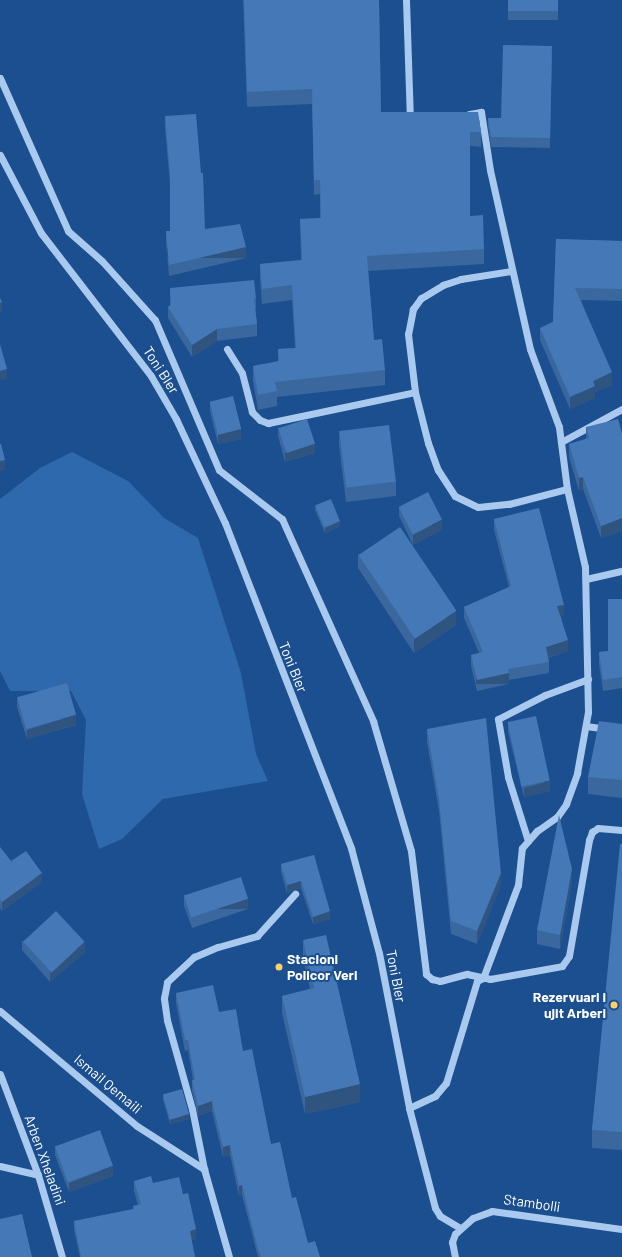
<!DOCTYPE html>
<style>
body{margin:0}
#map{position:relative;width:622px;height:1257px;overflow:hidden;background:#1b4f8f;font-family:Barlow,sans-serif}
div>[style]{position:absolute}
.green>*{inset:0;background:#2e69ad}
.minor>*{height:7px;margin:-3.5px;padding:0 3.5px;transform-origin:3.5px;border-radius:3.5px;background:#a9c9ee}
.wall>*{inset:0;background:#3a679d;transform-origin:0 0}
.shaded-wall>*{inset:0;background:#305480;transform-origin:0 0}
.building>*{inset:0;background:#4478b7;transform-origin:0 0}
.dots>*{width:11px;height:11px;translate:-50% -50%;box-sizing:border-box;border:2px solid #1b4f8f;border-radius:50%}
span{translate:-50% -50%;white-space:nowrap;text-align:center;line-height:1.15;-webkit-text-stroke:4px #1b4f8f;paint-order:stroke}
.street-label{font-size:14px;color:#fff}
.poi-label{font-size:14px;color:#fff;font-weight:700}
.left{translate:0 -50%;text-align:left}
.right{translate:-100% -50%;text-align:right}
</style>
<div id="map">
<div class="green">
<i style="clip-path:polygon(72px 452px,128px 481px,164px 518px,198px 538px,241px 673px,256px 754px,268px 781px,163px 799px,122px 839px,99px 849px,82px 794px,86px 720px,71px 691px,10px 691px,0 671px,0 499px,40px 468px)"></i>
</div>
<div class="minor">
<i style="left:406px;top:0;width:120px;rotate:88.1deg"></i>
<i style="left:0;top:78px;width:167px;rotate:66deg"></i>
<i style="left:68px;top:231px;width:45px;rotate:41.4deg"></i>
<i style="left:102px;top:261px;width:79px;rotate:48.1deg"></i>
<i style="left:155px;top:320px;width:163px;rotate:66.9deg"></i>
<i style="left:219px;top:470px;width:80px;rotate:37.9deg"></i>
<i style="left:282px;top:519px;width:222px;rotate:65.7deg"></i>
<i style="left:373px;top:721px;width:135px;rotate:73.7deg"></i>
<i style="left:411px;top:851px;width:124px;rotate:83deg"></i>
<i style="left:426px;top:974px;width:8px;rotate:40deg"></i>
<i style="left:432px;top:979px;width:8px;rotate:14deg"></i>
<i style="left:440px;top:981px;width:28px;rotate:-15deg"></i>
<i style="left:467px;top:974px;width:24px;rotate:12deg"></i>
<i style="left:490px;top:979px;width:73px;rotate:-10.2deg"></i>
<i style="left:562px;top:966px;width:12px;rotate:-55deg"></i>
<i style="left:569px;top:956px;width:118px;rotate:-80.2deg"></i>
<i style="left:589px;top:840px;width:9px;rotate:-69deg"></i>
<i style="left:592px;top:832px;width:7px;rotate:-34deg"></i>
<i style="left:598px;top:828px;width:24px;rotate:5deg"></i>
<i style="left:0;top:155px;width:88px;rotate:62.3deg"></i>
<i style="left:41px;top:233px;width:180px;rotate:52.4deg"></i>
<i style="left:151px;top:376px;width:50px;rotate:59.8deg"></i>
<i style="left:176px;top:419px;width:115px;rotate:64.8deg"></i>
<i style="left:225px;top:523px;width:349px;rotate:68.8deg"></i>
<i style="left:351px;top:848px;width:109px;rotate:75.1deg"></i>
<i style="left:379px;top:953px;width:158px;rotate:79deg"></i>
<i style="left:409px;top:1108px;width:103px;rotate:75.4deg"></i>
<i style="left:435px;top:1208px;width:9px;rotate:58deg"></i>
<i style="left:440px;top:1216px;width:23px;rotate:31deg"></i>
<i style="left:511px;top:271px;width:51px;rotate:170.9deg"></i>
<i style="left:461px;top:279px;width:19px;rotate:162deg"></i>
<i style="left:443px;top:285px;width:26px;rotate:149deg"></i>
<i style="left:421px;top:298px;width:14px;rotate:126deg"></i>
<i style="left:413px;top:309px;width:25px;rotate:101deg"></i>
<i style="left:408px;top:334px;width:58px;rotate:83.1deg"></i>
<i style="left:415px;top:392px;width:53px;rotate:75.7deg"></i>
<i style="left:428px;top:443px;width:29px;rotate:70deg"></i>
<i style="left:438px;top:470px;width:31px;rotate:57deg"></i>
<i style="left:455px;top:496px;width:25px;rotate:26deg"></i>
<i style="left:478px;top:507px;width:31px;rotate:-6deg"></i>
<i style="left:509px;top:504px;width:60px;rotate:-14.5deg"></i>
<i style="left:227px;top:349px;width:28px;rotate:58deg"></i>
<i style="left:242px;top:373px;width:40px;rotate:75.6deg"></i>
<i style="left:252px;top:412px;width:11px;rotate:45deg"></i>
<i style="left:260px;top:420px;width:9px;rotate:21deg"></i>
<i style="left:268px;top:423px;width:150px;rotate:-11.9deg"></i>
<i style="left:561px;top:442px;width:69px;rotate:-28.4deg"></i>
<i style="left:586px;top:579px;width:37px;rotate:-13deg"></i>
<i style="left:586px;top:726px;width:36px;rotate:8deg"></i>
<i style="left:528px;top:841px;width:67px;rotate:-107.4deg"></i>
<i style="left:508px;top:777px;width:59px;rotate:-99.8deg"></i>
<i style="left:498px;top:719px;width:53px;rotate:-27.1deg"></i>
<i style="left:545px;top:695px;width:46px;rotate:-20.4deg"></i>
<i style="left:0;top:1011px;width:179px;rotate:40deg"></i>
<i style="left:137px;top:1126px;width:80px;rotate:32.7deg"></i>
<i style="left:204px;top:1169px;width:91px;rotate:74.1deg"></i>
<i style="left:0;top:1074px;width:108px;rotate:69.4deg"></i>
<i style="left:38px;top:1175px;width:85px;rotate:73.7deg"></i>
<i style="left:409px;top:1108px;width:29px;rotate:-25deg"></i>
<i style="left:435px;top:1096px;width:17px;rotate:-50deg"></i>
<i style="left:446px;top:1083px;width:107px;rotate:-73.1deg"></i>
<i style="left:477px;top:981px;width:7px;rotate:-27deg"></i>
<i style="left:483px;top:978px;width:99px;rotate:-69.4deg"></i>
<i style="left:518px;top:885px;width:37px;rotate:-84deg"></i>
<i style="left:522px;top:848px;width:23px;rotate:-49deg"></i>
<i style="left:537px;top:831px;width:24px;rotate:-35deg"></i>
<i style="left:557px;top:817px;width:16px;rotate:-55deg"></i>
<i style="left:566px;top:804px;width:33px;rotate:-70deg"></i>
<i style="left:577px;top:773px;width:62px;rotate:-79.8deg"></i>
<i style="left:588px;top:712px;width:145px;rotate:-91.2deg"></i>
<i style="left:585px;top:567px;width:80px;rotate:-103deg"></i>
<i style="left:567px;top:489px;width:63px;rotate:-97.4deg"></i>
<i style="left:559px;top:427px;width:83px;rotate:-110.4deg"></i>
<i style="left:530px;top:349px;width:183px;rotate:-102.6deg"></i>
<i style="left:490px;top:170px;width:59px;rotate:-98.8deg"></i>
<i style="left:481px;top:112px;width:12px;rotate:171deg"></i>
<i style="left:0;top:1166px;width:39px;rotate:13deg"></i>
<i style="left:204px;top:1169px;width:61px;rotate:-101.3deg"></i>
<i style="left:192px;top:1109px;width:92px;rotate:-105.7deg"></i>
<i style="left:167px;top:1020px;width:22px;rotate:-98deg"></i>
<i style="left:164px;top:998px;width:16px;rotate:-79deg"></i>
<i style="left:167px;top:982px;width:37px;rotate:-43deg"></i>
<i style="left:194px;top:957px;width:26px;rotate:-23deg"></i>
<i style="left:218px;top:947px;width:41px;rotate:-15.8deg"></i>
<i style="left:257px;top:936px;width:57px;rotate:-47.9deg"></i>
<i style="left:455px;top:1257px;width:15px;rotate:-101deg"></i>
<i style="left:452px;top:1242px;width:9px;rotate:-69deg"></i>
<i style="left:455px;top:1234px;width:24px;rotate:-42deg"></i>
<i style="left:473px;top:1218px;width:20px;rotate:-20deg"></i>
<i style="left:492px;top:1211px;width:131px;rotate:7.9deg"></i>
</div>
<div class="wall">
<i style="clip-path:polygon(243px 0,379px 0,381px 112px,481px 132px,481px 147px,470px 146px,470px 216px,484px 249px,484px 264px,368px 271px,374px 340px,385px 370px,385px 385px,277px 397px,277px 406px,258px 410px,253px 381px,253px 366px,278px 362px,278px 349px,295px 348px,292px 300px,262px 304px,260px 279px,260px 264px,301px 260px,300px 219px,320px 218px,320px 194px,314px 195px,312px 104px,247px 107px)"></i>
<i style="left:508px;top:0;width:50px;height:20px"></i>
<i style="clip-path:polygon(552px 55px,550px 148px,491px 147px,488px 127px,488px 118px,501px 118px)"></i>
<i style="clip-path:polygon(165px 116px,205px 229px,246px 258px,169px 276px,166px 243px,166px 231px,170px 231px,170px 185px,165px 128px)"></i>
<i style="clip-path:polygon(556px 239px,622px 241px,622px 301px,581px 300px,612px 385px,595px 392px,595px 398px,570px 409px,540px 340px,540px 328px,553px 322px)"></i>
<i style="clip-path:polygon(170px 288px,256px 298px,256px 309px,255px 309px,257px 324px,257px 336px,217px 341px,192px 357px,168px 318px,168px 307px,170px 305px)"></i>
<i style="clip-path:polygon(210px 401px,241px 439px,218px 444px,210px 411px)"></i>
<i style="clip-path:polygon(278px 427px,315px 453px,285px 462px,278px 436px)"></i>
<i style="clip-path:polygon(586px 427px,622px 433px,622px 531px,601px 538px,583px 489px,579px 491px,569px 457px,569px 444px,586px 439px)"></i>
<i style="clip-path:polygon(339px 431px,396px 482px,396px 496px,346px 502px,339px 445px)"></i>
<i style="clip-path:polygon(315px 506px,340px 526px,325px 533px,315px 510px)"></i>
<i style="clip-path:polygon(399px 507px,442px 530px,413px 545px,399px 516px)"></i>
<i style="clip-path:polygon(494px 519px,564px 616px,561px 616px,568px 651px,548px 658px,549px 662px,549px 673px,509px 680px,509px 684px,477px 691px,471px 666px,471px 655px,479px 653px,464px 618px,464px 607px,509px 587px,494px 530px)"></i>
<i style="clip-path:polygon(358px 554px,456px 625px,414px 653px,358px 568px)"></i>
<i style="clip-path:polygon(622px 599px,622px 688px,603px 691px,599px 664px,599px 652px,608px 651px)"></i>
<i style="clip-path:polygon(17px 698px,76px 725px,27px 739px,17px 707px)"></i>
<i style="clip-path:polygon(508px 722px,550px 791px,524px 797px,508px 732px)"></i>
<i style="clip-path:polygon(622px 724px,622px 798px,588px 794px,588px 777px)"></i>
<i style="clip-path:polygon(427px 729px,501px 885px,477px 944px,451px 934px,439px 811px,427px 742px)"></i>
<i style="clip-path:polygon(622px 844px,622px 1150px,592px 1148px,592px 1130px)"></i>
<i style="clip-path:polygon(0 847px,11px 861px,42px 882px,2px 911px,0 908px)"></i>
<i style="clip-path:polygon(314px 855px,330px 919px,313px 924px,301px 888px,287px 893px,281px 872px,281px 864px)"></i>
<i style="clip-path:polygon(572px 883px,560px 949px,537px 944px,537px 930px)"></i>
<i style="clip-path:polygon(184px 896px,248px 909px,192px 928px,184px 906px)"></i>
<i style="clip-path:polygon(303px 940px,360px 1102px,305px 1114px,282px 1013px,282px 996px,310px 989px,303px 958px)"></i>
<i style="clip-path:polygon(22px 941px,85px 952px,50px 982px,22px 950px)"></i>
<i style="clip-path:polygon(176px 993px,219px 1012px,243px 1051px,271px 1144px,308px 1243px,320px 1257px,258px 1257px,242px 1195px,239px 1196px,230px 1155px,223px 1157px,212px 1111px,198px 1116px,192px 1091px,192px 1080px,193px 1080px,188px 1050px,185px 1051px,176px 1003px)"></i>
<i style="clip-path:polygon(163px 1095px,189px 1119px,170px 1124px,163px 1100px)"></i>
<i style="clip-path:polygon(55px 1146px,113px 1176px,69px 1192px,55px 1155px)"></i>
<i style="clip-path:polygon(134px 1181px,153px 1183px,183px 1194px,196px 1238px,191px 1240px,195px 1257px,80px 1257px,74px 1230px,74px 1221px,133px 1209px,133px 1206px,138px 1205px,134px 1191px)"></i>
</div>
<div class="shaded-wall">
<i style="left:246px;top:247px;width:11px;height:79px;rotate:90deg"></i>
<i style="clip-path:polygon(2px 302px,2px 312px,0 313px,0 303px)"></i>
<i style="clip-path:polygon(217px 329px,217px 341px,192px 357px,192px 345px)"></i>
<i style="clip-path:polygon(7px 369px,7px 379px,0 380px,0 371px)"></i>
<i style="clip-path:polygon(612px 372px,612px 385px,595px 392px,595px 398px,570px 409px,570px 397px,593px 381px)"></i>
<i style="clip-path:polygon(241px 429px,241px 439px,218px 444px,218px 435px)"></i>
<i style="clip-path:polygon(315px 444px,315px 453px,285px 462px,285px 452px)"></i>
<i style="clip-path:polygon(5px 460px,5px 470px,0 471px,0 461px)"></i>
<i style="clip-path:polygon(583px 477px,583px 489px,579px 491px,579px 478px)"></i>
<i style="clip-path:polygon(622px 518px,622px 531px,601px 538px,601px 526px)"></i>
<i style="clip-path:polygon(442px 520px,442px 530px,413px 545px,413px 535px)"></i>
<i style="clip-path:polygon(340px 521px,340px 526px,325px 533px,325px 528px)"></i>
<i style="clip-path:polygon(564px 605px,564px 616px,557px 617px,557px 606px)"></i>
<i style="clip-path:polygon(456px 611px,456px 625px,414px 653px,414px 639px)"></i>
<i style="clip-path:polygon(568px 640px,568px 651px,546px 658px,546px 647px)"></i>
<i style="left:509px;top:673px;width:11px;height:33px;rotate:90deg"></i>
<i style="clip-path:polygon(76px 715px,76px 725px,27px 739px,27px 730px)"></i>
<i style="clip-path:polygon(550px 781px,550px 791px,524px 797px,524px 788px)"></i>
<i style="clip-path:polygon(572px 869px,572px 883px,560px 949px,560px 935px)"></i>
<i style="clip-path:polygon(42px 873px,42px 882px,2px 911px,2px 902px)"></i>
<i style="clip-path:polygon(501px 873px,501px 885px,477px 944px,477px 931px)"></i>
<i style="clip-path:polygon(301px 881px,301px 888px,287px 893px,287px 885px)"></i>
<i style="left:248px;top:899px;width:10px;height:59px;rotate:90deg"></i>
<i style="clip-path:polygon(330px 911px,330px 919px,313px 924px,313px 917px)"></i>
<i style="clip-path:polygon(85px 942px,85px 952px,50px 982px,50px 973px)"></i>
<i style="clip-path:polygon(360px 1084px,360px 1102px,305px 1114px,305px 1097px)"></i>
<i style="clip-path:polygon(212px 1101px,212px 1111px,198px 1116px,198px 1106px)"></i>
<i style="clip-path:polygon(189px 1114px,189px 1119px,170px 1124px,170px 1120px)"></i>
<i style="clip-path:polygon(230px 1145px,230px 1155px,223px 1157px,223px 1147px)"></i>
<i style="clip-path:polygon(113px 1166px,113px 1176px,69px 1192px,69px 1183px)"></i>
<i style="clip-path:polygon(242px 1185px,242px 1195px,239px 1196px,239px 1186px)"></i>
<i style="clip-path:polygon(196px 1229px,196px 1238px,190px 1240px,190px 1231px)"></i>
</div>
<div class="building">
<i style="clip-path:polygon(244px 0,379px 0,381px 112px,478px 112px,481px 132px,470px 132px,470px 216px,483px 215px,484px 249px,367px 256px,374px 340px,382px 339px,385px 370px,275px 382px,277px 391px,258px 395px,253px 366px,279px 361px,278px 349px,296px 348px,292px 285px,262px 289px,260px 264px,302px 260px,300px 219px,321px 218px,320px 180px,314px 180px,312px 89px,247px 92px)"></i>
<i style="left:508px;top:0;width:50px;height:11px"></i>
<i style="clip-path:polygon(503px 45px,552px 46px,550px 138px,491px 137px,488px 118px,501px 118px)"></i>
<i style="clip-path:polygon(196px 114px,201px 173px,203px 173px,205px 229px,240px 224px,246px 247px,169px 265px,166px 231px,170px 231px,170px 174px,165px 116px)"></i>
<i style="clip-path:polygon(556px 239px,622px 241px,622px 289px,575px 288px,612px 372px,593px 381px,595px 386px,570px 397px,540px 328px,553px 322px)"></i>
<i style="clip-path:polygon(254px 280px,256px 298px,254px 298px,257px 324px,217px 329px,192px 345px,168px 307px,171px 305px,170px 288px)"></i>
<i style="clip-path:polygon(0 298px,2px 302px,0 303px)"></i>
<i style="clip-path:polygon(0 344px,7px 369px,0 371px)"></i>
<i style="left:233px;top:396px;width:34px;height:24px;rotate:76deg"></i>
<i style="left:307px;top:419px;width:26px;height:30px;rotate:72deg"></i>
<i style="clip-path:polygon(618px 419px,622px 433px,622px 518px,601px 526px,583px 477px,579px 478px,569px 444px,589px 438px,586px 427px)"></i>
<i style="left:389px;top:425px;width:57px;height:50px;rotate:83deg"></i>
<i style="clip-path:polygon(0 444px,1px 444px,5px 460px,0 461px)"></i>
<i style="left:428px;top:492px;width:31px;height:33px;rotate:63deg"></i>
<i style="left:331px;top:499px;width:24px;height:17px;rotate:68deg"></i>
<i style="clip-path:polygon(539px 508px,564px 605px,557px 606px,568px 640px,546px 647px,549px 662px,508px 669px,509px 673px,477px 680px,471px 655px,483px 652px,464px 607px,511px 586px,494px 519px)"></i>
<i style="left:400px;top:527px;width:101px;height:50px;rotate:56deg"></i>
<i style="clip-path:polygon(608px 599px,622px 599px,622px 677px,603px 680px,599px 652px,608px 651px)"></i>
<i style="left:67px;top:683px;width:33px;height:52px;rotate:74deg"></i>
<i style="left:536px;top:716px;width:66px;height:29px;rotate:78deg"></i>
<i style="clip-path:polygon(486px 718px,501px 873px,477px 931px,451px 921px,439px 799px,427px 729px)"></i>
<i style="clip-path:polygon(599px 721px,622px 724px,622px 780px,588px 777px)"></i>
<i style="clip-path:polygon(559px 815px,572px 869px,560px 935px,537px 930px)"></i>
<i style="clip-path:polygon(620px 844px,622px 844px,622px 1132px,592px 1130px)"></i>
<i style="clip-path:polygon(0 847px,11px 861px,26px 851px,42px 873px,2px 902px,0 899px)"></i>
<i style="clip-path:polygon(314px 855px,330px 911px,313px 917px,301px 881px,287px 885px,281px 864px)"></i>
<i style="left:241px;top:877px;width:23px;height:60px;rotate:72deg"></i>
<i style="left:56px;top:911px;width:42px;height:45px;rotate:47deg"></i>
<i style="clip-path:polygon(326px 935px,360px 1084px,305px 1097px,282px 996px,314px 988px,303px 940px)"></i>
<i style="clip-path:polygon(213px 985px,219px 1012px,236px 1009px,243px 1051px,252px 1049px,271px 1144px,280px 1142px,292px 1198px,296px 1197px,308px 1243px,315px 1241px,320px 1257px,261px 1257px,258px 1249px,242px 1185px,239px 1186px,230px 1145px,223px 1147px,212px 1101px,198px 1106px,192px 1080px,195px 1080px,188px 1040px,185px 1040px,176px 993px)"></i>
<i style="left:182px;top:1089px;width:26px;height:20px;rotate:74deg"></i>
<i style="left:100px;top:1130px;width:38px;height:48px;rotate:70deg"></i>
<i style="clip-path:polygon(151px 1176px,153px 1183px,179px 1177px,183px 1194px,188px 1193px,196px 1229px,190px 1231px,195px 1257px,81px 1257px,74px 1221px,134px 1209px,133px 1206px,141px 1204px,134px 1181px)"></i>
<i style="clip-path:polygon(22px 1214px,32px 1257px,0 1257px,0 1219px)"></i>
</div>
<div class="dots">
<i style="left:279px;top:967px;background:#ffd166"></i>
<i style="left:614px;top:1005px;background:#ffd166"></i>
</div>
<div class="street-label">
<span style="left:161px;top:370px;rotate:57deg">Toni Bler</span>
<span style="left:293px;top:667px;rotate:68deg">Toni Bler</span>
<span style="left:396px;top:976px;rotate:79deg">Toni Bler</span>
<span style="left:108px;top:1084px;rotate:40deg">Ismail Qemaili</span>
<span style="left:45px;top:1160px;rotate:70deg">Arben Xheladini</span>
<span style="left:532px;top:1203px;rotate:8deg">Stambolli</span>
</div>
<div class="poi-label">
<span class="left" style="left:287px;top:967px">Stacioni<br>Policor Veri</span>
<span class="right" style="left:606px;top:1005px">Rezervuari i<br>ujit Arberi</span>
</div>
</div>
